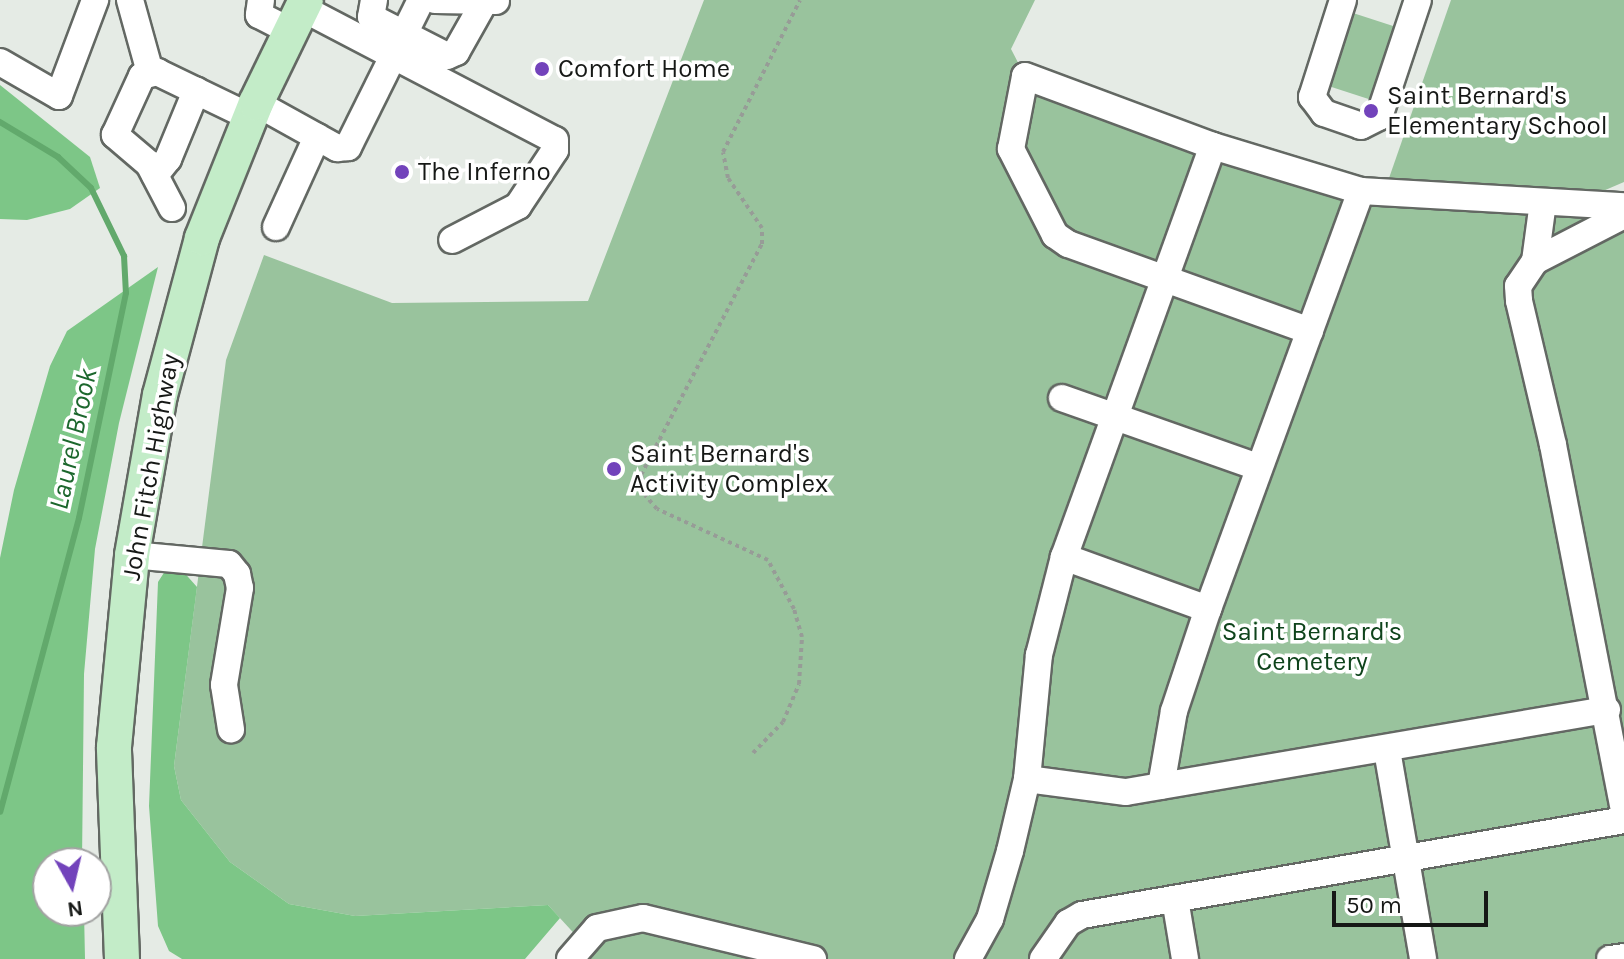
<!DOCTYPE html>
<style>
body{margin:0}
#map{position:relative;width:1624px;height:959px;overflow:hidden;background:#e5ebe5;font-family:Karla,sans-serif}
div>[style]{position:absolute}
.green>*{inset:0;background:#99c39d;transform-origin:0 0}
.forest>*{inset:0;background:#7dc687}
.stream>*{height:6px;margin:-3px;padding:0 3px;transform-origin:3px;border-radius:3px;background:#62a96c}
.path>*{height:4px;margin-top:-2px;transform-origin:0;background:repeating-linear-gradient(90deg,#979c97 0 4px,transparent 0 8px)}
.roads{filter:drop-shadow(2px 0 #636863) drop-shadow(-2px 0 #636863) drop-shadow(0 2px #636863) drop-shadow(0 -2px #636863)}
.minor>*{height:26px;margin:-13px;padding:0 13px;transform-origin:13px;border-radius:13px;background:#fff}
.major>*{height:34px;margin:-17px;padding:0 17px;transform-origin:17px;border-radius:17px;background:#c3ecc8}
.dots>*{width:22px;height:22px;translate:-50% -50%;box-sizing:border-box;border:4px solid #fff;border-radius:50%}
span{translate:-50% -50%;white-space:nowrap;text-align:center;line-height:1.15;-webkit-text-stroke:7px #fff;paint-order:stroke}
.poi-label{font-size:26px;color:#161816}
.left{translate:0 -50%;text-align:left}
.street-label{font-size:26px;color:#161816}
.park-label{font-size:26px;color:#0e431b}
.water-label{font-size:28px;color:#1c672d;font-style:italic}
.north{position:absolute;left:32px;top:847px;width:80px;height:80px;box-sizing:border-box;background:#fff;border:2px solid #a2a3a2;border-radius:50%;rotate:172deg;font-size:22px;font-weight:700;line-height:32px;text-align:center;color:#161816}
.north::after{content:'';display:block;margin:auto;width:28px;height:36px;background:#7243bb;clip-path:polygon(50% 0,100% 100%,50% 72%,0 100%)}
.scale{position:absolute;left:1332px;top:891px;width:156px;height:36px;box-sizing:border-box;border:4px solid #161816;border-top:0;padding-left:10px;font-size:24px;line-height:28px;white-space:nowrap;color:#161816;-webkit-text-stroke:6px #fff;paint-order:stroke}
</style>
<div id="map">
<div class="green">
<i style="clip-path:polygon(704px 0,1035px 0,1011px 49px,1025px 76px,1361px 191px,1624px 206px,1624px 959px,570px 959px,581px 941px,548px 905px,355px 916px,289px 904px,230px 862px,181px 800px,174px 766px,226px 360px,264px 255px,392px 303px,588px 301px)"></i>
<i style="clip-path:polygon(1451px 0,1624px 0,1624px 182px,1603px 191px,1388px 181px)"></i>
<i style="left:1353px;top:13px;width:47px;height:77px;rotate:18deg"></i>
</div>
<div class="forest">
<i style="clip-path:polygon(0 85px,90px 157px,100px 188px,70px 209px,27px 220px,0 219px)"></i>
<i style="clip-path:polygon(158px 267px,119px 423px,95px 549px,84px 674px,82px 863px,48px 863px,48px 911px,84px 911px,85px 959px,0 959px,0 558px,14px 490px,50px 366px,67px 331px)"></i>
<i style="clip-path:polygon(167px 568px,181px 569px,197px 587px,174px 766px,181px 800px,230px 862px,289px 904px,355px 916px,548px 905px,560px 918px,525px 959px,182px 959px,169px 951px,158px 926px,149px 806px,158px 582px)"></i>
</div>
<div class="stream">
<i style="left:0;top:122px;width:68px;rotate:31.1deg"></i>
<i style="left:58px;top:157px;width:45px;rotate:43.2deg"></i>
<i style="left:91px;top:188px;width:76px;rotate:64.1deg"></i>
<i style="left:124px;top:256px;width:37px;rotate:87deg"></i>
<i style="left:126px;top:293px;width:230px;rotate:101.8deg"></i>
<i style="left:79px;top:518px;width:304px;rotate:105deg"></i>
</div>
<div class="path">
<i style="left:753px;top:753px;width:43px;rotate:-45.9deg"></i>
<i style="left:783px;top:722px;width:41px;rotate:-67.2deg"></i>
<i style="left:799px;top:684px;width:47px;rotate:-86.3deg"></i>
<i style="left:802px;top:637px;width:29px;rotate:-106deg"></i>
<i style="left:794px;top:609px;width:55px;rotate:-118deg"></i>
<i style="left:768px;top:560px;width:122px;rotate:-155.3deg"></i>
<i style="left:657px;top:509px;width:18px;rotate:-131deg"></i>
<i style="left:645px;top:495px;width:20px;rotate:-101deg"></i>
<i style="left:641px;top:475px;width:261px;rotate:-62.4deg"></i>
<i style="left:762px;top:244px;width:16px;rotate:-90deg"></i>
<i style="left:762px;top:228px;width:60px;rotate:-124.2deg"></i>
<i style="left:728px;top:178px;width:26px;rotate:-101deg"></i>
<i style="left:723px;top:152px;width:170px;rotate:-63.1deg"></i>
</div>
<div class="roads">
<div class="minor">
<i style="left:130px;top:0;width:75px;rotate:74.5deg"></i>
<i style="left:261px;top:0;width:15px;rotate:98deg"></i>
<i style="left:259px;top:15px;width:35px;rotate:27deg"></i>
<i style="left:374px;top:0;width:17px;rotate:100deg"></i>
<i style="left:371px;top:17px;width:85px;rotate:27.2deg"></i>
<i style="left:447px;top:56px;width:10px;rotate:-24deg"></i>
<i style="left:456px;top:52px;width:55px;rotate:-60.6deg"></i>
<i style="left:435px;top:0;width:61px;rotate:0.9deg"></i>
<i style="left:1343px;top:0;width:102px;rotate:107.7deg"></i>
<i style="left:1312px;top:97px;width:20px;rotate:53deg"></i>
<i style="left:1324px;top:113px;width:39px;rotate:19deg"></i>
<i style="left:1361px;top:126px;width:20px;rotate:-27deg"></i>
<i style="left:1379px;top:117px;width:123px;rotate:-71.6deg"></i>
<i style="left:302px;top:8px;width:285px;rotate:27.6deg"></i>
<i style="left:555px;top:140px;width:10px;rotate:90deg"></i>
<i style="left:555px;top:150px;width:67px;rotate:123.5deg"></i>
<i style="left:518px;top:206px;width:74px;rotate:152.7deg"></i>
<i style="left:0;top:62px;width:68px;rotate:30deg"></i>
<i style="left:59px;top:96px;width:103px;rotate:-69.4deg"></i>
<i style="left:256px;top:103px;width:93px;rotate:29.1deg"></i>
<i style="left:337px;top:148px;width:11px;rotate:-5deg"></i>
<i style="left:348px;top:147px;width:164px;rotate:-63.6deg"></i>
<i style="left:155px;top:175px;width:21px;rotate:-51deg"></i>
<i style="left:168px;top:159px;width:74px;rotate:-67.6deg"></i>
<i style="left:1543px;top:202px;width:60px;rotate:97.7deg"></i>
<i style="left:1535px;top:261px;width:30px;rotate:124deg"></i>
<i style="left:1518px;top:286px;width:15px;rotate:86deg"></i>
<i style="left:1519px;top:301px;width:148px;rotate:76.7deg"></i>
<i style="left:1553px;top:445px;width:373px;rotate:79deg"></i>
<i style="left:172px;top:208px;width:50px;rotate:-117.6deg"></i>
<i style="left:149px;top:164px;width:45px;rotate:-139.5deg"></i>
<i style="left:115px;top:135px;width:65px;rotate:-65.4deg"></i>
<i style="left:142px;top:76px;width:16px;rotate:-15deg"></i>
<i style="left:157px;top:72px;width:103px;rotate:25.8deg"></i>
<i style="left:276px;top:227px;width:99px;rotate:-65.5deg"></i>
<i style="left:1535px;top:261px;width:100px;rotate:-27.3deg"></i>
<i style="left:1310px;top:331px;width:257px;rotate:-160.2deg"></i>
<i style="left:1068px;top:244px;width:16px;rotate:-145deg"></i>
<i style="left:1055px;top:235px;width:97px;rotate:-117.1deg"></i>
<i style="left:1011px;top:149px;width:74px;rotate:-79.1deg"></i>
<i style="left:1025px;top:76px;width:201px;rotate:20.4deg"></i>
<i style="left:1213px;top:146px;width:155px;rotate:16.9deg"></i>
<i style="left:1361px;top:191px;width:263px;rotate:3.3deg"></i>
<i style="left:1062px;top:398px;width:208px;rotate:19.4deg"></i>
<i style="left:132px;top:555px;width:97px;rotate:5.3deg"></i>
<i style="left:229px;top:564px;width:13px;rotate:51deg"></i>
<i style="left:237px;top:574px;width:14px;rotate:78deg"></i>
<i style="left:240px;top:588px;width:98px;rotate:99.4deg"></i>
<i style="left:224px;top:685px;width:45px;rotate:81deg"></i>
<i style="left:1064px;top:557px;width:153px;rotate:19.9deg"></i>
<i style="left:1387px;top:750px;width:212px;rotate:80.2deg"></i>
<i style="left:1027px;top:779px;width:100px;rotate:7.5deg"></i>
<i style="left:1126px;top:792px;width:488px;rotate:-9.7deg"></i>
<i style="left:1161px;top:786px;width:76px;rotate:-80.2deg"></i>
<i style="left:1174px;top:711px;width:108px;rotate:-71.6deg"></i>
<i style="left:1208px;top:609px;width:445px;rotate:-69.9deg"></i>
<i style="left:1175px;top:899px;width:61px;rotate:80.5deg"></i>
<i style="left:570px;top:959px;width:41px;rotate:-48.9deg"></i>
<i style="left:597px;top:928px;width:47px;rotate:-12.3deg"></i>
<i style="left:643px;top:918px;width:175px;rotate:13.6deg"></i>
<i style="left:968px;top:959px;width:46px;rotate:-61.2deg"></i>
<i style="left:990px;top:919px;width:71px;rotate:-73.6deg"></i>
<i style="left:1010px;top:851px;width:74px;rotate:-76.7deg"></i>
<i style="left:1027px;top:779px;width:125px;rotate:-84.5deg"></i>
<i style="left:1039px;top:655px;width:101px;rotate:-75.7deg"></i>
<i style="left:1064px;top:557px;width:437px;rotate:-70.1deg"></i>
<i style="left:1043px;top:959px;width:44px;rotate:-55.2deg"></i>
<i style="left:1068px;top:923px;width:16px;rotate:-30deg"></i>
<i style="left:1082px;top:915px;width:550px;rotate:-9.94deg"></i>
<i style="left:1610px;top:959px;width:14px;rotate:-8deg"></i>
</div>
<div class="major">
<i style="left:122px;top:959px;width:212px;rotate:-92.2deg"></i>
<i style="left:114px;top:747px;width:193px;rotate:-84.6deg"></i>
<i style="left:132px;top:555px;width:162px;rotate:-80.1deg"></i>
<i style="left:160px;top:395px;width:163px;rotate:-75deg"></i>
<i style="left:202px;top:238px;width:145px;rotate:-68.2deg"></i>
<i style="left:256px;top:103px;width:114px;rotate:-64.1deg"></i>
</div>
</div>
<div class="dots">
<i style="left:542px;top:69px;background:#7243bb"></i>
<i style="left:1371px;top:111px;background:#7243bb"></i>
<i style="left:402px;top:172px;background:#7243bb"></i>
<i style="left:614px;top:469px;background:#7243bb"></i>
</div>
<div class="poi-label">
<span class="left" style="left:558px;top:69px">Comfort Home</span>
<span class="left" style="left:1387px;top:111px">Saint Bernard's<br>Elementary School</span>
<span class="left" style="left:418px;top:172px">The Inferno</span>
<span class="left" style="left:630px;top:469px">Saint Bernard's<br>Activity Complex</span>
</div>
<div class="street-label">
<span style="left:151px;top:467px;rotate:-80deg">John Fitch Highway</span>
</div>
<div class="park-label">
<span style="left:1312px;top:647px">Saint Bernard's<br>Cemetery</span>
</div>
<div class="water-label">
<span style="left:73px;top:439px;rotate:-78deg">Laurel Brook</span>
</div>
<div class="north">N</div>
<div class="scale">50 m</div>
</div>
